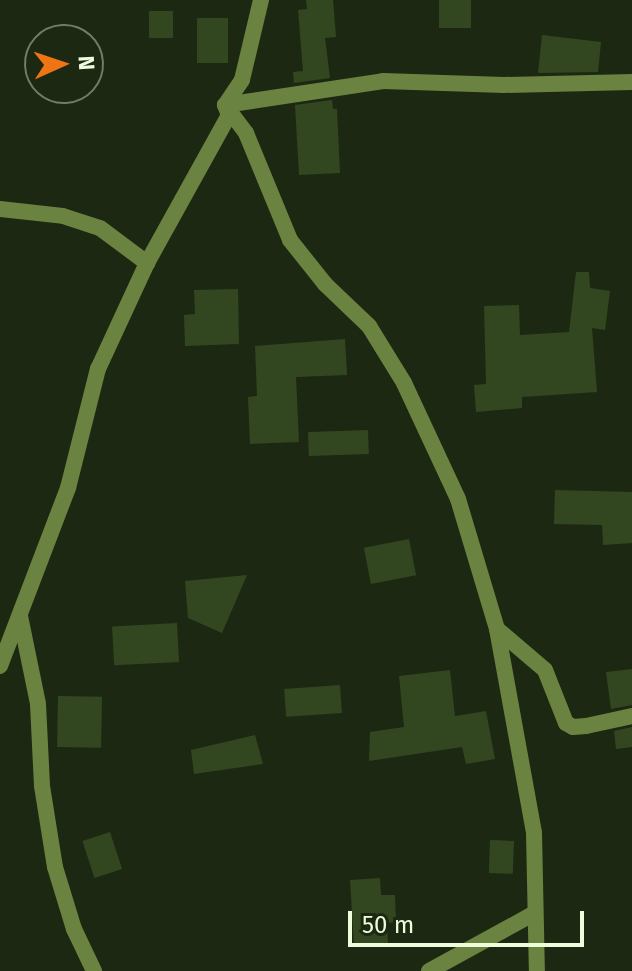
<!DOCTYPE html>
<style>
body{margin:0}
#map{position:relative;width:632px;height:971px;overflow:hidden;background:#1d2812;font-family:"Fira Sans",sans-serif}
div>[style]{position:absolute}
.building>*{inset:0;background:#32471f;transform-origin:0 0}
.street>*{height:16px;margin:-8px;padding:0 8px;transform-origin:8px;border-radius:8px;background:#6a8340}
span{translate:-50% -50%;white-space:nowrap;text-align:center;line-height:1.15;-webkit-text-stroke:7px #1d2812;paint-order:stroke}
.north{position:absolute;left:24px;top:24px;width:80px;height:80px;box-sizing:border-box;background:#1d2812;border:2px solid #707d62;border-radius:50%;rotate:87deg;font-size:22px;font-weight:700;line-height:32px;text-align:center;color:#edfcdb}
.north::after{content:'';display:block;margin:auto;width:28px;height:36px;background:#ee7415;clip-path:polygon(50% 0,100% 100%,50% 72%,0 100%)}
.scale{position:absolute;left:348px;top:911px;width:236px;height:36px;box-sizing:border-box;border:4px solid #edfcdb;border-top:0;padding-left:10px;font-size:24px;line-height:28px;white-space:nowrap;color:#edfcdb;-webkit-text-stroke:6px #1d2812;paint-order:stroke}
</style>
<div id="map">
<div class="building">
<i style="clip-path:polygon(306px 0,333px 0,336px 37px,325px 38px,330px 78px,294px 83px,293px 72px,303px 71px,298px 10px,307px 9px)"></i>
<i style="left:439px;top:0;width:32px;height:28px"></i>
<i style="left:173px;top:11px;width:27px;height:24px;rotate:90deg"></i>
<i style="left:197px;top:18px;width:31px;height:45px"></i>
<i style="clip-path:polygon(542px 35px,601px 42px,598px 72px,538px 73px)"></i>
<i style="clip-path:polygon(332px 100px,333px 109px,337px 109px,340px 173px,299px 175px,295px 105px)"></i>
<i style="clip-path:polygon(576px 272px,589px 272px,590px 288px,610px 291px,605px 330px,592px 328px,597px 392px,522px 397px,522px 408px,476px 412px,474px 385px,486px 384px,484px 306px,519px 305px,520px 335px,569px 332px)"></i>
<i style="clip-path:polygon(238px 289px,239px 344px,185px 346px,184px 315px,195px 314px,194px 290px)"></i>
<i style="clip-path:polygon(345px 339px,347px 375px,296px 377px,299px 442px,250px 444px,248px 397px,257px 396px,255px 346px)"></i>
<i style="left:368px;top:430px;width:24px;height:60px;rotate:88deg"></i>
<i style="clip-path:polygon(555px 490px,632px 492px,632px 543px,603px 545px,602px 525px,554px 524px)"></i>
<i style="left:409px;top:539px;width:37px;height:46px;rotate:79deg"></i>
<i style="clip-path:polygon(247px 575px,222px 633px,188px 618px,185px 581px)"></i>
<i style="left:177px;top:623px;width:39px;height:65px;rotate:87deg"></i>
<i style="clip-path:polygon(632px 669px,632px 705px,611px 709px,606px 672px)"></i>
<i style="clip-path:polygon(450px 670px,455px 716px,486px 711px,495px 759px,466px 764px,462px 747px,369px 761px,370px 732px,404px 727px,399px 676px)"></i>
<i style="left:340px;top:685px;width:28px;height:56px;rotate:86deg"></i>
<i style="left:58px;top:696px;width:44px;height:51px;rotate:1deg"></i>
<i style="clip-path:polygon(632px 727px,632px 747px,616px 749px,614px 731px)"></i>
<i style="clip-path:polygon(255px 735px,263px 764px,194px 774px,191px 750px)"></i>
<i style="left:110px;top:832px;width:39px;height:29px;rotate:72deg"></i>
<i style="left:490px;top:840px;width:24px;height:33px;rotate:2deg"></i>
<i style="clip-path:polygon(380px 878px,381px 895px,395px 895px,396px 922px,387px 923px,388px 944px,354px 946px,350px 880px)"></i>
</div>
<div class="street">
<i style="left:261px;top:0;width:82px;rotate:103.4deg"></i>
<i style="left:242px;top:80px;width:30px;rotate:124deg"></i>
<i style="left:225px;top:105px;width:35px;rotate:53deg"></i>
<i style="left:246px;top:133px;width:116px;rotate:67.6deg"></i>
<i style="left:290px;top:240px;width:56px;rotate:51.5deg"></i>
<i style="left:325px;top:284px;width:61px;rotate:43.7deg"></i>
<i style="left:369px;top:326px;width:67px;rotate:58.4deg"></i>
<i style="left:404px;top:383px;width:128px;rotate:65deg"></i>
<i style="left:458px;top:499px;width:136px;rotate:73.3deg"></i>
<i style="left:497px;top:629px;width:207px;rotate:79.7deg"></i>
<i style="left:534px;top:833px;width:138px;rotate:88.8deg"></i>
<i style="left:0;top:209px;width:63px;rotate:6.3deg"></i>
<i style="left:63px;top:216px;width:39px;rotate:18deg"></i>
<i style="left:100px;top:228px;width:59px;rotate:36.7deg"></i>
<i style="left:20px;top:616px;width:90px;rotate:78.4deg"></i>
<i style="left:38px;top:704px;width:82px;rotate:87.2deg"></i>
<i style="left:42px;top:786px;width:82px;rotate:80.9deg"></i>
<i style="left:55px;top:867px;width:65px;rotate:73deg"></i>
<i style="left:74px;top:929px;width:47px;rotate:64.5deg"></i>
<i style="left:497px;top:629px;width:63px;rotate:40.5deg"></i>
<i style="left:545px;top:670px;width:57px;rotate:68.4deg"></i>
<i style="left:566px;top:723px;width:8px;rotate:30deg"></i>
<i style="left:573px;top:727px;width:13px;rotate:-4deg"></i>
<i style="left:586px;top:726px;width:47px;rotate:-12.3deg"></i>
<i style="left:0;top:666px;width:191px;rotate:-69.1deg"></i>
<i style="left:68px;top:488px;width:123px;rotate:-75.9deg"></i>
<i style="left:98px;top:369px;width:117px;rotate:-65.2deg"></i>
<i style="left:147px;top:263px;width:169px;rotate:-61deg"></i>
<i style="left:229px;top:115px;width:11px;rotate:-112deg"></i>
<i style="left:225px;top:105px;width:160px;rotate:-8.6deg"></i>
<i style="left:383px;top:81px;width:121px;rotate:1.9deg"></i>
<i style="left:504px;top:85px;width:128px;rotate:-1.3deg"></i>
<i style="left:429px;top:971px;width:119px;rotate:-28.7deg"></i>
</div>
<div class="north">N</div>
<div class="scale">50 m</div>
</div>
